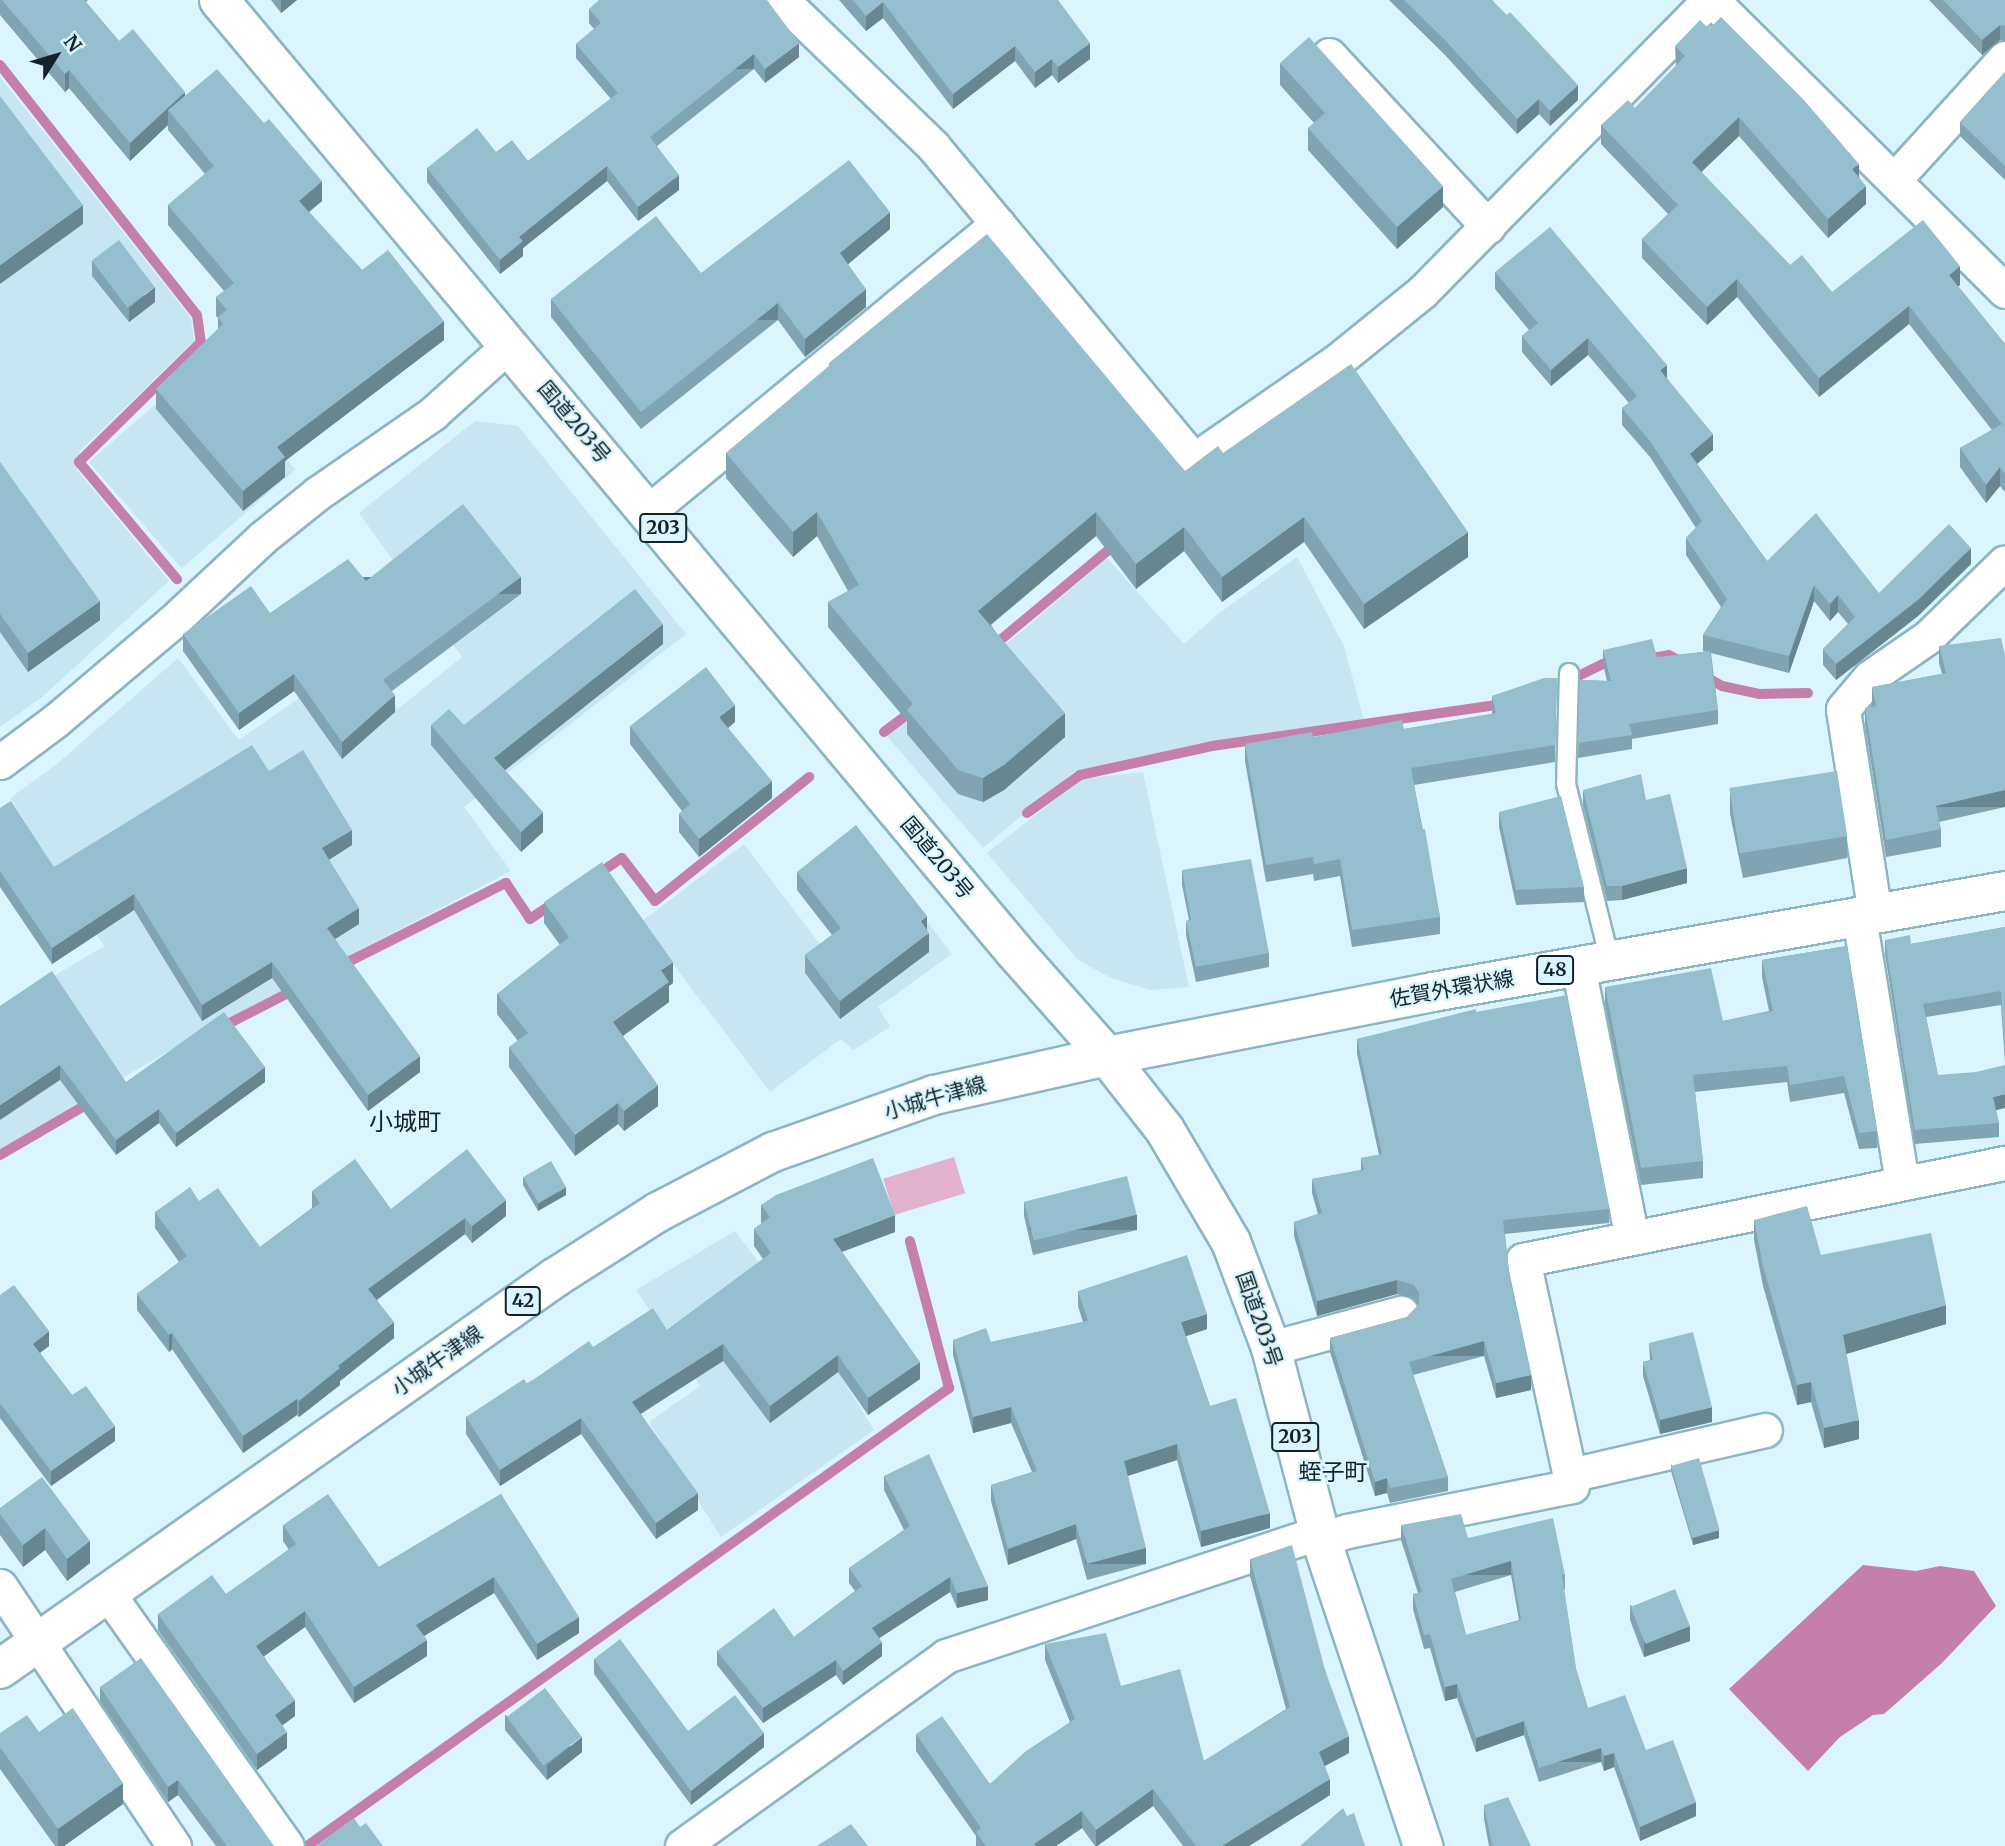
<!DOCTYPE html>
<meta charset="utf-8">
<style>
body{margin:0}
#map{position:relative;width:2005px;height:1846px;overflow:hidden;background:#dbf5fe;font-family:Merriweather,"Noto Sans JP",serif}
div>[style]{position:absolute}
.built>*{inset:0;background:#c7e6f2;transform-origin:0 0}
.green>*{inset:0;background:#e1b1ce;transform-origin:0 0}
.water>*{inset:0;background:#c480aa}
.stream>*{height:10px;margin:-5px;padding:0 5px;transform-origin:5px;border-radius:5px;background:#c480aa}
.roads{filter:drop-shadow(2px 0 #8cb5c4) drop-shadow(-2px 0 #8cb5c4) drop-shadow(0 2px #8cb5c4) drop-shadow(0 -2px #8cb5c4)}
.service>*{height:18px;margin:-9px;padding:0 9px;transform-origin:9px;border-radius:9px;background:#fff}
.minor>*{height:33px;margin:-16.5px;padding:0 16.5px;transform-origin:16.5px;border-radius:16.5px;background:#fff}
.primary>*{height:38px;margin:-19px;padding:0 19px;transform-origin:19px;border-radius:19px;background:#fff}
.trunk>*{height:38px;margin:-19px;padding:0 19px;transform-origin:19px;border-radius:19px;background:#fff}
.wall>*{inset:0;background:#80a4b1}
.shaded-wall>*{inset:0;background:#688690;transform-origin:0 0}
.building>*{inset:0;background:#95bfce;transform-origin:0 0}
span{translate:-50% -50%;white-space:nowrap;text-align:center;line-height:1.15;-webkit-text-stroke:5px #dbf5fe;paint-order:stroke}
.shield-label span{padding:2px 5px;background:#dbf5fe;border:2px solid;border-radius:5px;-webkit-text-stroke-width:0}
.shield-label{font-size:19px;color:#122228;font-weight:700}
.street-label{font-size:21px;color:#122228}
.neighbourhood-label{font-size:23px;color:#122228}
.quarter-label{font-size:24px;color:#122228}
.north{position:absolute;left:21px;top:21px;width:70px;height:70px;-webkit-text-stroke:5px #dbf5fe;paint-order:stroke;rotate:53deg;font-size:19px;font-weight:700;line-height:28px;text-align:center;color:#122228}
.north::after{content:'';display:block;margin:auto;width:24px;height:32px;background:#122228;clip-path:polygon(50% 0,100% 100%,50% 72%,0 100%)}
</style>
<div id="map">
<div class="built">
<i style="clip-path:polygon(0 77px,191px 318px,194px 341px,80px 451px,77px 470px,169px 581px,41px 698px,0 727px)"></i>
<i style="left:203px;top:363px;width:141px;height:151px;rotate:49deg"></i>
<i style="clip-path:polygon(475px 421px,518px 426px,686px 634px,464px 807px,511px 871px,172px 1049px,0 1150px,0 1008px,104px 946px,10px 798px,57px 764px,178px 658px,239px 740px,312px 689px,337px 634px,398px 709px,462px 657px,359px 513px)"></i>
<i style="clip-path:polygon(1297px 557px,1344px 646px,1364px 721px,1210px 742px,1075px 771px,983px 848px,887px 736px,1023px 630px,1107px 558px,1184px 644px,1218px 614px)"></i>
<i style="clip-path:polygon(1143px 772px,1189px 987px,1150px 990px,1111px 978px,1078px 960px,987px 853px,1081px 779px)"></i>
<i style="clip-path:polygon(744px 844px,826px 952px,905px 893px,952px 954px,878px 1007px,890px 1027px,853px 1050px,841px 1039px,770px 1092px,641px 922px)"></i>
<i style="clip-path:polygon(735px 1231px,823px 1347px,874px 1430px,721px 1537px,649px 1422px,700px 1386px,636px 1290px)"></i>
</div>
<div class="green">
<i style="left:954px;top:1157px;width:38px;height:74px;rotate:73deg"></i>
</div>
<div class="water">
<i style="clip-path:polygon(1863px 1565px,1916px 1571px,1940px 1566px,1974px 1571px,1996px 1606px,1942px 1663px,1884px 1714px,1873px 1715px,1840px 1737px,1808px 1771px,1729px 1689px)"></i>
</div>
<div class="stream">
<i style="left:0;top:65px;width:318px;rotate:51.8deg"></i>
<i style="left:197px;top:315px;width:27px;rotate:82deg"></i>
<i style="left:201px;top:342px;width:171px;rotate:135.5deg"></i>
<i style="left:79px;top:462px;width:153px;rotate:50.1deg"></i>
<i style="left:992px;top:647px;width:163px;rotate:-39.8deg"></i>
<i style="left:1645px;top:659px;width:24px;rotate:-9deg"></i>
<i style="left:1669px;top:655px;width:13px;rotate:29deg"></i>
<i style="left:1703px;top:675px;width:22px;rotate:30deg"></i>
<i style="left:1722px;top:686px;width:39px;rotate:12deg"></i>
<i style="left:1760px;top:694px;width:48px;rotate:-1.2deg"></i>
<i style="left:1566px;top:682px;width:41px;rotate:-25.9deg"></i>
<i style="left:1603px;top:664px;width:12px;rotate:-5deg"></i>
<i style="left:884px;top:732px;width:38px;rotate:-37deg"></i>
<i style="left:1027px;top:813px;width:65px;rotate:-35.6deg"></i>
<i style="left:1080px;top:775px;width:135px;rotate:-12.4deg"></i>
<i style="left:1212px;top:746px;width:296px;rotate:-8.2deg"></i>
<i style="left:595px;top:876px;width:32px;rotate:-34deg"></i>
<i style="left:622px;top:858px;width:54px;rotate:52.5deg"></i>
<i style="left:655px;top:901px;width:198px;rotate:-38.8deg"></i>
<i style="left:338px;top:967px;width:188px;rotate:-26.6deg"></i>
<i style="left:506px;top:883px;width:43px;rotate:56.3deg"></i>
<i style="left:530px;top:919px;width:30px;rotate:-34deg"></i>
<i style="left:220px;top:1028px;width:85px;rotate:-27.2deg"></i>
<i style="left:0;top:1155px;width:105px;rotate:-30.2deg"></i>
<i style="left:307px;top:1846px;width:789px;rotate:-35.5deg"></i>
<i style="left:949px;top:1388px;width:152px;rotate:-104.9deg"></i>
</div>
<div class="roads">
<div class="service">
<i style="left:1569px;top:673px;width:111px;rotate:91.5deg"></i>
<i style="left:1566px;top:784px;width:182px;rotate:76deg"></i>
</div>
<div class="minor">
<i style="left:782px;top:0;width:210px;rotate:44deg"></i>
<i style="left:933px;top:146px;width:408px;rotate:50.3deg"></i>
<i style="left:1194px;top:460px;width:175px;rotate:-34.8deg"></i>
<i style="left:1338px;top:360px;width:108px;rotate:-39deg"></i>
<i style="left:1422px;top:292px;width:409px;rotate:-45.5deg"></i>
<i style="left:1712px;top:0;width:413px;rotate:44.8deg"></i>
<i style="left:1329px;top:55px;width:234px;rotate:47.2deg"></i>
<i style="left:1894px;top:180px;width:165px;rotate:-47.7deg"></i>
<i style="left:649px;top:511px;width:452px;rotate:-39.5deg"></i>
<i style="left:0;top:762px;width:69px;rotate:-36.7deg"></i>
<i style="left:55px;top:721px;width:152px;rotate:-40.2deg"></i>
<i style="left:171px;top:623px;width:125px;rotate:-43deg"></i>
<i style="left:262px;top:538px;width:72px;rotate:-38.8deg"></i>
<i style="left:318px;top:493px;width:139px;rotate:-34.7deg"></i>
<i style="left:432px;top:414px;width:103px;rotate:-41.9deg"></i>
<i style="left:1875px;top:914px;width:207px;rotate:-98.9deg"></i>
<i style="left:1843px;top:709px;width:42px;rotate:-49.8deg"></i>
<i style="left:1870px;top:677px;width:70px;rotate:-34.6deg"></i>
<i style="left:1928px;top:637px;width:107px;rotate:-44.2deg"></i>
<i style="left:1859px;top:917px;width:269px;rotate:80.8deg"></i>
<i style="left:1578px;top:966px;width:277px;rotate:78.8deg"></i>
<i style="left:1271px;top:1348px;width:135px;rotate:-15.1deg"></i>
<i style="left:1570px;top:1475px;width:200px;rotate:-13deg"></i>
<i style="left:1321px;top:1539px;width:27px;rotate:-17deg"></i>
<i style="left:1347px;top:1531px;width:229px;rotate:-11.3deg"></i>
<i style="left:1572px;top:1486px;width:231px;rotate:-102.2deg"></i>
<i style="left:1523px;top:1260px;width:492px;rotate:-11.4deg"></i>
<i style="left:0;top:1586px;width:313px;rotate:56.2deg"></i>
<i style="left:107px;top:1592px;width:311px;rotate:54.7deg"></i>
<i style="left:682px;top:1846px;width:325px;rotate:-35.7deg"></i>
<i style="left:946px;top:1656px;width:394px;rotate:-18.3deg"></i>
</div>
<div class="primary">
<i style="left:0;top:1669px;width:680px;rotate:-35.19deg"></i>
<i style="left:556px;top:1277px;width:121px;rotate:-32.5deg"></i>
<i style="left:658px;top:1212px;width:130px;rotate:-27.6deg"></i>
<i style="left:773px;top:1152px;width:171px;rotate:-19.5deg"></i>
<i style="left:934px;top:1095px;width:177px;rotate:-12.7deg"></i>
<i style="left:1107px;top:1056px;width:332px;rotate:-11.1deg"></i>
<i style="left:1433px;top:992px;width:581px;rotate:-10.01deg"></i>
</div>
<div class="trunk">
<i style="left:219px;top:0;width:1241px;rotate:50.1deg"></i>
<i style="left:1015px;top:952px;width:139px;rotate:48.5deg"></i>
<i style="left:1107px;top:1056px;width:94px;rotate:51.9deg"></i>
<i style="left:1165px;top:1130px;width:130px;rotate:59.5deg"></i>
<i style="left:1231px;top:1242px;width:113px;rotate:69.3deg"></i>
<i style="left:1271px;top:1348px;width:197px;rotate:75.3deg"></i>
<i style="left:1321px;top:1539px;width:324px;rotate:71.6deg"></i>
</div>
</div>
<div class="wall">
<i style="clip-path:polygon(0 0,88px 0,86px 2px,119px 41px,185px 96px,322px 201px,309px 212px,362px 270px,444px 340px,285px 461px,285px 477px,243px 511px,156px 409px,156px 389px,218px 329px,218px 318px,216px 316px,216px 297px,224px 291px,168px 225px,168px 205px,205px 174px,168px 130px,168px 125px,130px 161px,69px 88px,65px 92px,0 15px)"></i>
<i style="clip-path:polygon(271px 0,297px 0,281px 13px)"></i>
<i style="clip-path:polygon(839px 0,1058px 0,1090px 59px,1058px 83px,1052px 75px,1035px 88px,1015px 61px,953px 109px,883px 18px,866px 31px)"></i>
<i style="clip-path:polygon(1389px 0,1492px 0,1578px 100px,1550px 126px,1539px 114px,1517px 134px,1445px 55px)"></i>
<i style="clip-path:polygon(1929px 0,2005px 0,2005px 41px,2000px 40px,1982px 55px)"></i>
<i style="clip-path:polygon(589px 9px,799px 57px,765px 83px,754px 69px,657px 146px,679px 190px,638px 221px,607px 181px,523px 248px,523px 256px,500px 274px,427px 182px,427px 168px,496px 152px,528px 161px,611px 99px,576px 58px,576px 44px,594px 29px,589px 23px)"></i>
<i style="clip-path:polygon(1675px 46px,1859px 176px,1866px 204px,1828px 238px,1739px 136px,1701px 172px,1790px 265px,1832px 292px,1960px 285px,1958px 286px,2005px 344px,2005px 492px,2000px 486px,1986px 503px,1960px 467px,1960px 448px,1992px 430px,1909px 324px,1819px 397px,1737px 297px,1707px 325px,1642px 258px,1642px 239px,1668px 214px,1601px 144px,1601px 125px,1635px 108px,1676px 66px)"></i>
<i style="clip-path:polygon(1280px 63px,1443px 207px,1397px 249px,1308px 150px,1308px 128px,1314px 123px,1280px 85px)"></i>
<i style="clip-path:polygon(2005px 72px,2005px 180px,1960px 136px,1960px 122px)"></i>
<i style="clip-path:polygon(890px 229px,848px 264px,866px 307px,805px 357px,778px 320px,641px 429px,551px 317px,551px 299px,701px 273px)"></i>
<i style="clip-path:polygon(92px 261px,155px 302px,129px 322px,92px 276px)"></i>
<i style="clip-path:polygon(1495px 272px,1667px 378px,1713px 450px,1697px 464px,1767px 561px,1879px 593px,1971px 564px,1918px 616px,1836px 680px,1823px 665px,1823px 649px,1848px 624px,1838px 612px,1830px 621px,1814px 601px,1789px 673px,1711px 653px,1718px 710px,1718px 724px,1632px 739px,1632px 749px,1578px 758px,1580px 680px,1607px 681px,1603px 664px,1603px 650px,1657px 657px,1705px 652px,1703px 651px,1703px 635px,1721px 607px,1686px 555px,1686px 538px,1696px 528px,1650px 457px,1622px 425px,1622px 408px,1629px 403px,1588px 355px,1551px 386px,1522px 352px,1522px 336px,1529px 330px,1495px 289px)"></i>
<i style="clip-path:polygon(829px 363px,1185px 471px,1223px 453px,1468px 557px,1364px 629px,1304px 542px,1222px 602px,1184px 551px,1136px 589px,1096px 536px,991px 625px,1065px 737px,1004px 790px,983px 802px,958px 794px,907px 734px,907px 721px,828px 627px,828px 602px,848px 591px,817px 536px,793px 557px,726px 478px,726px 453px,829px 367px)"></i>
<i style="clip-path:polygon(0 462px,100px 620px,28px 672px,0 632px)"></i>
<i style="clip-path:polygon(366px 581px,521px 594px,392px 691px,395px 712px,342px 759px,294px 691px,239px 730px,183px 651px,183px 634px,270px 613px)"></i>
<i style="clip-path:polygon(663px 644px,505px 770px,543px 832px,521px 852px,431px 745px,431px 725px,464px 725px)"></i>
<i style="clip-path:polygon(1939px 646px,2005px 655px,2005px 807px,1939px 822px,1941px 829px,1941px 847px,1886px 857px,1865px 725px,1865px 708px,1872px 706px,1872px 687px,1942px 674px,1939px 663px)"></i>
<i style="clip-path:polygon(1557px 678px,1555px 762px,1414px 785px,1440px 917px,1440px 934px,1352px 947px,1340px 876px,1314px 881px,1313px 874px,1266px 882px,1245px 761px,1245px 744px,1404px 729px,1492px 714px,1492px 696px)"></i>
<i style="clip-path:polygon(735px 722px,728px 728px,772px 798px,699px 857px,679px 832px,679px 814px,682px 811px,630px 744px,630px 726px)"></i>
<i style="clip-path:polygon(269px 771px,352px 845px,329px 860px,359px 924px,335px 939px,420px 1072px,368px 1111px,272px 978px,202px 1021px,134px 910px,52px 964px,0 887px,0 808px,54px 867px)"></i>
<i style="clip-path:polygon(1583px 790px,1646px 800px,1687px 883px,1622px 900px,1607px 901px,1583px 805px)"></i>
<i style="clip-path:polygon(1730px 793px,1847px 836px,1847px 858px,1743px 878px,1730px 814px)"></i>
<i style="clip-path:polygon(1499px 812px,1584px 887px,1584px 902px,1516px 905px,1499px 827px)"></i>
<i style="clip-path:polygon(1182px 870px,1269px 953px,1269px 967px,1196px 982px,1186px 935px,1186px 921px,1189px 920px,1182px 885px)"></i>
<i style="clip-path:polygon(797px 872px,929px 952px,840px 1019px,805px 973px,805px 955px,832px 935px,797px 890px)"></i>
<i style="clip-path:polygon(544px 902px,673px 983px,669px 986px,669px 1002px,623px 1036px,658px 1106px,624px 1131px,618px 1124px,575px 1156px,509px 1067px,509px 1047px,518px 1041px,497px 1014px,497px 994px,560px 945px,544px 923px)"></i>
<i style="clip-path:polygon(2005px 927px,2005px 1063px,2001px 1005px,1926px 1017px,1938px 1075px,1996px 1110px,1999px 1123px,1999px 1137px,1915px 1144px,1885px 954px,1885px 940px,1911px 944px)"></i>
<i style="clip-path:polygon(1847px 946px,1877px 1131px,1877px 1148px,1859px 1149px,1844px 1093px,1790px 1102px,1787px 1082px,1695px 1092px,1703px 1161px,1703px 1178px,1641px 1185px,1605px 1004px,1605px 987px,1723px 1021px,1769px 1011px,1762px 977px,1762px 960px)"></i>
<i style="clip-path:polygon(0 1006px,126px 1082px,265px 1082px,176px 1147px,159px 1123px,116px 1155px,60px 1080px)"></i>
<i style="clip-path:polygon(1476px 1012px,1609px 1209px,1609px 1223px,1505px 1234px,1510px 1281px,1531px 1390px,1496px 1398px,1484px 1356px,1413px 1375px,1448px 1477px,1448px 1491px,1390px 1503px,1387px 1493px,1375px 1496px,1330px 1352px,1330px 1338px,1407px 1317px,1418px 1305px,1414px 1299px,1397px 1294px,1317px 1316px,1294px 1236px,1294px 1222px,1318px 1214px,1312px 1193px,1312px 1179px,1361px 1170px,1361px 1158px,1379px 1155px,1357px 1054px,1357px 1039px)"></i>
<i style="clip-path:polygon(523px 1177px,566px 1195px,538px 1211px,523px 1185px)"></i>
<i style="clip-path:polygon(312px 1191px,391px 1209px,506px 1216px,472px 1243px,465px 1234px,377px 1300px,394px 1338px,340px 1381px,340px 1385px,299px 1417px,297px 1415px,243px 1453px,172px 1349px,169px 1352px,137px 1310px,137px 1294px,179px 1262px,155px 1228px,155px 1212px,199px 1201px,260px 1247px,312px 1208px)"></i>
<i style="clip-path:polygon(1024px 1202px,1137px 1230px,1033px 1255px,1024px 1216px)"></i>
<i style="clip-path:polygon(761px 1205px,895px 1232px,842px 1252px,920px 1379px,868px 1415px,838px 1372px,770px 1423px,723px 1361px,641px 1414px,698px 1510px,656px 1539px,581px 1434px,500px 1486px,466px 1434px,466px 1417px,593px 1347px,667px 1330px,763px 1259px,754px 1246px,754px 1229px,762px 1223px,761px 1222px)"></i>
<i style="clip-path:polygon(1754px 1220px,1821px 1255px,1946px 1324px,1846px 1354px,1859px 1439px,1824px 1448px,1811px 1402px,1797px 1405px,1763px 1286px,1754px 1240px)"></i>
<i style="clip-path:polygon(1078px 1291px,1207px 1329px,1186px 1336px,1210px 1406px,1270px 1528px,1201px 1547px,1177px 1460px,1128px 1476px,1146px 1564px,1087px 1580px,1076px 1539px,1008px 1565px,991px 1501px,991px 1485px,1032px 1472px,1011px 1423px,973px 1433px,953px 1355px,953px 1340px,991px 1342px,1083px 1322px,1078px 1306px)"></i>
<i style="clip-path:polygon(0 1295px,49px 1346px,40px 1353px,72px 1395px,115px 1441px,51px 1486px,0 1418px)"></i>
<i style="clip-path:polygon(1649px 1343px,1712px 1422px,1660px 1434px,1643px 1376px,1643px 1362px,1650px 1360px)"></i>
<i style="clip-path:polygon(1671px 1464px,1719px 1538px,1693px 1545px,1671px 1471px)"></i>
<i style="clip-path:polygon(884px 1476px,988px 1600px,957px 1608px,950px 1592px,879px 1638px,882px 1656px,843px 1685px,836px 1675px,763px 1723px,717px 1665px,717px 1651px,794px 1637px,855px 1591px,849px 1583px,849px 1568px,904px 1530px,884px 1490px)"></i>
<i style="clip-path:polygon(501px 1494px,579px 1633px,537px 1660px,494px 1593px,424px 1636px,427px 1656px,354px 1703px,305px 1627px,264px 1656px,295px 1716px,282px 1725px,287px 1748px,257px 1770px,158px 1630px,158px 1614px,226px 1594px,289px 1550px,283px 1541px,283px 1525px,379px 1567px)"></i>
<i style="clip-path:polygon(0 1508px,90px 1541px,90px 1563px,67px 1581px,45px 1550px,23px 1567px,0 1535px)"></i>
<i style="clip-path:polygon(evenodd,1401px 1525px,1468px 1538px,1565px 1575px,1565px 1589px,1564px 1590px,1576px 1669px,1588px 1708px,1646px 1750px,1696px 1816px,1640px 1841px,1614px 1767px,1604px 1771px,1601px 1762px,1539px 1782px,1524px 1735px,1476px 1752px,1457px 1698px,1445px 1701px,1430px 1648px,1424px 1649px,1413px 1609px,1413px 1594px,1418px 1593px,1401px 1540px,1401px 1525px,1511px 1575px,1519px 1620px,1466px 1635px,1455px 1592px,1511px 1575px)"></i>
<i style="clip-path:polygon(1250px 1559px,1325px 1670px,1349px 1753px,1325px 1766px,1330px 1795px,1249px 1846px,1183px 1846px,1153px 1806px,1097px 1846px,1095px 1846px,1082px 1828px,1056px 1846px,976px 1846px,976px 1836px,916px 1751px,916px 1734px,990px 1784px,1070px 1722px,1045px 1660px,1045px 1644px,1121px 1686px,1204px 1761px,1286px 1709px,1250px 1576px)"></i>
<i style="clip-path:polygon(1630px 1605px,1690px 1641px,1644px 1657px,1630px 1620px)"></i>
<i style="clip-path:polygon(594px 1659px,688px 1731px,764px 1747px,691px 1805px,594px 1674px)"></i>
<i style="clip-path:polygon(100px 1687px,274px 1846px,216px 1846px,178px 1795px,168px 1802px,100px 1701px)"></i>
<i style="clip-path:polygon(505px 1715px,582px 1752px,547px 1780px,505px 1730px)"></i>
<i style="clip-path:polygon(39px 1732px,123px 1804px,64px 1846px,55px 1846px,0 1769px,0 1733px)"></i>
<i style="clip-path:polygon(1484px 1805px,1531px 1846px,1489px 1846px,1484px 1819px)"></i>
</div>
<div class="shaded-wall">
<i style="clip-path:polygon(281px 0,297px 0,281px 13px)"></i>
<i style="clip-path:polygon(883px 2px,883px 18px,866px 31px,866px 16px)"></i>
<i style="clip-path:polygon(2000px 25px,2000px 40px,1982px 55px,1982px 40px)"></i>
<i style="clip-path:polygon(799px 43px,799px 57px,765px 83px,765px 69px)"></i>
<i style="clip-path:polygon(1090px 43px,1090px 59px,1058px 83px,1058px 67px)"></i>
<i style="clip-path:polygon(1015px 46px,1015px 61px,953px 109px,953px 94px)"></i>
<i style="left:754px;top:54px;width:15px;height:133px;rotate:90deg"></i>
<i style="clip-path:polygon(1052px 59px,1052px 75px,1035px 88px,1035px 72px)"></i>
<i style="clip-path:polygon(69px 70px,69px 88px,65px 92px,65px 74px)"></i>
<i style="clip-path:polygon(1578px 85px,1578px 100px,1550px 126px,1550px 111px)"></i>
<i style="clip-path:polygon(185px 92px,185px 109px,168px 110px,168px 125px,130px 161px,130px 143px)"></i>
<i style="clip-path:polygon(1539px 99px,1539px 114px,1517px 134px,1517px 119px)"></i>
<i style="clip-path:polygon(1739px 117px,1739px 136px,1692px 181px,1692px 162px)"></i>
<i style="clip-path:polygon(1859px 164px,1859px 182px,1852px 169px)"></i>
<i style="clip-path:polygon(607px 166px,607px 181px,523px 248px,523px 256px,500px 274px,500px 260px,519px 237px)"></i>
<i style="clip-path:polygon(679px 175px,679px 190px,638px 221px,638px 207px)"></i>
<i style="clip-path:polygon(322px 181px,322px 201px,299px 220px,299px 201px)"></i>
<i style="clip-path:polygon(1443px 186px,1443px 207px,1397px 249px,1397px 227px)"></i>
<i style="clip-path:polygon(1866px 186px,1866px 204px,1828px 238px,1828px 219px)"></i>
<i style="clip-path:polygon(83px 205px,83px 224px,0 284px,0 265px)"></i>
<i style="clip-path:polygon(890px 212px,890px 229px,840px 271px,840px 253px)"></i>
<i style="clip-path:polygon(1960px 266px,1960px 285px,1949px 294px,1949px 275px)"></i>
<i style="clip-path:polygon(1737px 279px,1737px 297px,1707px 325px,1707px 307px)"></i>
<i style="clip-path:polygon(155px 287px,155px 302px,129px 322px,129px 308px)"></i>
<i style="clip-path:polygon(866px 289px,866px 307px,805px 357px,805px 339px)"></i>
<i style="left:778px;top:303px;width:17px;height:175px;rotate:90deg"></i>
<i style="clip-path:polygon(1909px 306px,1909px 324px,1819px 397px,1819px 378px)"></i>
<i style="clip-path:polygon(444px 321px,444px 340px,285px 461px,285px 477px,243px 511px,243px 491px,277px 447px)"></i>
<i style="clip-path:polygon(1588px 338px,1588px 355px,1551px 386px,1551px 370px)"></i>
<i style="clip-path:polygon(1667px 365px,1667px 381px,1660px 370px)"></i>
<i style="clip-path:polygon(1713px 434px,1713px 450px,1690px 470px,1690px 454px)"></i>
<i style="clip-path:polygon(2000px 467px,2000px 486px,1986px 503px,1986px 485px)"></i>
<i style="clip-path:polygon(817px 512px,817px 536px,793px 557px,793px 532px)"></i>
<i style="clip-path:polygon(1096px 512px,1096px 536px,978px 635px,978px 611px)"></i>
<i style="clip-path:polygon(1304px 517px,1304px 542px,1222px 602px,1222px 577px)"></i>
<i style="clip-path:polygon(1184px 527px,1184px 551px,1136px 589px,1136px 564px)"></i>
<i style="clip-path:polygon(1468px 532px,1468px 557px,1364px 629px,1364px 604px)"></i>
<i style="clip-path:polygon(1971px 548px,1971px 564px,1918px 616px,1836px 680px,1836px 664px)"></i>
<i style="left:521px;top:577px;width:17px;height:172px;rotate:90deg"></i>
<i style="clip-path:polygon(1814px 585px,1814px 601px,1789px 673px,1789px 656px)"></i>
<i style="clip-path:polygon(1838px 595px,1838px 612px,1830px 621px,1830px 604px)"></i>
<i style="clip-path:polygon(100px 601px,100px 620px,28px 672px,28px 653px)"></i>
<i style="clip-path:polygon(663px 624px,663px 644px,494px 779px,494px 758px)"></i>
<i style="clip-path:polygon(294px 674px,294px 691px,239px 730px,239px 713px)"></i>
<i style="clip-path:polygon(395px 695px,395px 712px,342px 759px,342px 742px)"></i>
<i style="clip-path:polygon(735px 705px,735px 722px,719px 735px,719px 717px)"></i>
<i style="clip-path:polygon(1065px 713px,1065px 737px,1004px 790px,983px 802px,983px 778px)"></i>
<i style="clip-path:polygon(772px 781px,772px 798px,699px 857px,699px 839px)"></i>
<i style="left:2005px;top:790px;width:17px;height:71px;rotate:90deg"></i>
<i style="clip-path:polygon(543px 812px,543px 832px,521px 852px,521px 832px)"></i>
<i style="clip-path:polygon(352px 830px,352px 845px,322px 864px,322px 848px)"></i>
<i style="clip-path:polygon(1687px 868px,1687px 883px,1622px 900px,1622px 886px)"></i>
<i style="clip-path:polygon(134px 894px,134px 910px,52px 964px,52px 948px)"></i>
<i style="clip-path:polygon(359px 908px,359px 924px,327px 944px,327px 928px)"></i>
<i style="clip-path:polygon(927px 916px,927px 935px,929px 933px,929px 952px,840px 1019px,840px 1001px,921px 921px)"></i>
<i style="clip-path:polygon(272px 962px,272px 978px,202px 1021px,202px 1005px)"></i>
<i style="clip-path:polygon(673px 962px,673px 983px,669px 986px,669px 1002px,613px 1043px,613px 1022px,661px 970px)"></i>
<i style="clip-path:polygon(420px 1056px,420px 1072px,368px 1111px,368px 1095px)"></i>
<i style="clip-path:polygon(60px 1065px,60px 1080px,0 1120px,0 1105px)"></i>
<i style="clip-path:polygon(265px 1067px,265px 1082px,176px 1147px,176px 1133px)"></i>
<i style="clip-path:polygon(658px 1085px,658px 1106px,624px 1131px,624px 1111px)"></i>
<i style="clip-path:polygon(2005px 1094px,2005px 1108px,1993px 1111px,1993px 1097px)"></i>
<i style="clip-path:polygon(618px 1103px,618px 1124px,575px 1156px,575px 1135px)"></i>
<i style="clip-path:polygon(159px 1109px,159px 1123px,116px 1155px,116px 1140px)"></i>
<i style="clip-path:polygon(566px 1187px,566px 1195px,538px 1211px,538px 1204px)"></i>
<i style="clip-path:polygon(506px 1200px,506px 1216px,472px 1243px,472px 1226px)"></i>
<i style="clip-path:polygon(895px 1215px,895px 1232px,833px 1255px,833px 1239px)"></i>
<i style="left:1137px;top:1215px;width:15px;height:107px;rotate:90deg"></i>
<i style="clip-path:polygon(465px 1218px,465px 1234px,368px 1306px,368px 1289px)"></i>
<i style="clip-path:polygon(1397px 1280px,1397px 1294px,1317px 1316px,1317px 1301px)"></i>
<i style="clip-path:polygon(1946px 1305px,1946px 1324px,1843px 1355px,1843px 1335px)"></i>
<i style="clip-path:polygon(1207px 1314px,1207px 1329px,1181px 1338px,1181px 1322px)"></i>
<i style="clip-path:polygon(394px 1322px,394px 1338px,340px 1381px,340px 1385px,299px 1417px,299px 1401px,338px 1366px)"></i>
<i style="clip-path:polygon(49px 1331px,49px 1346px,33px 1358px,33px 1344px)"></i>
<i style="clip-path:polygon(172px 1333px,172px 1349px,169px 1352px,169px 1335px)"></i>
<i style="left:1484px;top:1341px;width:15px;height:78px;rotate:90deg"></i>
<i style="clip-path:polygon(723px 1344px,723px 1361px,632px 1419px,632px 1402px)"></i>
<i style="clip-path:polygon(838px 1355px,838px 1372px,770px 1423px,770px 1406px)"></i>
<i style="clip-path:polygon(920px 1362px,920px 1379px,868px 1415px,868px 1398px)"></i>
<i style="clip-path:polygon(1531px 1375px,1531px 1390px,1496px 1398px,1496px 1383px)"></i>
<i style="clip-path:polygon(1811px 1382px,1811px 1402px,1797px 1405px,1797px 1385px)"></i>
<i style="clip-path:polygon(297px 1399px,297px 1415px,243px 1453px,243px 1436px)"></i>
<i style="clip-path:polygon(1011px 1407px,1011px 1423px,973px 1433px,973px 1417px)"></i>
<i style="clip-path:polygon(1712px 1407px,1712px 1422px,1660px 1434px,1660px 1420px)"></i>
<i style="clip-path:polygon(581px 1418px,581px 1434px,500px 1486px,500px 1470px)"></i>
<i style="clip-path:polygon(1859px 1420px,1859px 1439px,1824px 1448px,1824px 1428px)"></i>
<i style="clip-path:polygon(115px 1426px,115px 1441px,51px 1486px,51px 1471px)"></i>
<i style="clip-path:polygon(1177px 1444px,1177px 1460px,1124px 1477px,1124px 1461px)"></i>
<i style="clip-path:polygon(1387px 1478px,1387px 1493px,1375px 1496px,1375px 1482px)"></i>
<i style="clip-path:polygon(698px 1493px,698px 1510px,656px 1539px,656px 1523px)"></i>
<i style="clip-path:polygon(1270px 1513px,1270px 1528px,1201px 1547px,1201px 1531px)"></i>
<i style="clip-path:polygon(1076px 1524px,1076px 1539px,1008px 1565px,1008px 1549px)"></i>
<i style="clip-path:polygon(45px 1528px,45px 1550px,23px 1567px,23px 1545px)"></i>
<i style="clip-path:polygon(1719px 1530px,1719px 1538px,1693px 1545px,1693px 1538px)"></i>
<i style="clip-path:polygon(90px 1541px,90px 1563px,67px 1581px,67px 1559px)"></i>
<i style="left:1146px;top:1548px;width:16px;height:61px;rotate:90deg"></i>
<i style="left:1511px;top:1561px;width:14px;height:63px;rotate:90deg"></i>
<i style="clip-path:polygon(494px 1577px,494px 1593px,416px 1641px,416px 1625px)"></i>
<i style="clip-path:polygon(950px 1577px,950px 1592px,872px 1643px,872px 1628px)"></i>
<i style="clip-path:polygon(988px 1586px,988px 1600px,957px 1608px,957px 1593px)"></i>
<i style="clip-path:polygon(305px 1611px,305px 1627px,256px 1662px,256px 1646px)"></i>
<i style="clip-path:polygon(579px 1617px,579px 1633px,537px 1660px,537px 1644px)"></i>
<i style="clip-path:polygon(1690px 1626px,1690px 1641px,1644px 1657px,1644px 1642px)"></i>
<i style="clip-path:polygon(427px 1640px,427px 1656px,354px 1703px,354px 1687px)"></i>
<i style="clip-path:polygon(882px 1642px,882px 1656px,843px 1685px,843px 1671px)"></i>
<i style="clip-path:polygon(836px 1660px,836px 1675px,763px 1723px,763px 1708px)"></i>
<i style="clip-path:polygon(1457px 1684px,1457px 1698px,1445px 1701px,1445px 1687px)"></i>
<i style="clip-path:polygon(295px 1700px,295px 1716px,275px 1731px,275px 1715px)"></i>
<i style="clip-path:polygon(1524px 1721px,1524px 1735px,1476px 1752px,1476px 1738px)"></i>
<i style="clip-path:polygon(287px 1732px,287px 1748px,257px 1770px,257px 1754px)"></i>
<i style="clip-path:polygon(764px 1733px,764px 1747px,691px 1805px,691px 1791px)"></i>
<i style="clip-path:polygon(1349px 1736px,1349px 1753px,1319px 1769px,1319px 1752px)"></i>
<i style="clip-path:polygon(582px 1737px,582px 1752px,547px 1780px,547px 1765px)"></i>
<i style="left:1601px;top:1748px;width:14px;height:65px;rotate:90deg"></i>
<i style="clip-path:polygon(1614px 1753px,1614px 1767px,1604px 1771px,1604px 1756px)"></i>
<i style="clip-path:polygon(1330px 1779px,1330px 1795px,1249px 1846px,1222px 1846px)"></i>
<i style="clip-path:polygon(178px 1780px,178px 1795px,168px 1802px,168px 1787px)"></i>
<i style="clip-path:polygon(123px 1783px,123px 1804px,64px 1846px,58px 1846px,58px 1829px)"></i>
<i style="clip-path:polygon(1153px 1789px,1153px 1806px,1097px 1846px,1096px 1846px,1096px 1830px)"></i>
<i style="clip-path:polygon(1696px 1802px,1696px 1816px,1640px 1841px,1640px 1827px)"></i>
<i style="clip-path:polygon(1082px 1811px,1082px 1828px,1056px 1846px,1034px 1846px,1034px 1844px)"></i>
</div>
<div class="building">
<i style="clip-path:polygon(2px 0,84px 0,119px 41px,133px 29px,185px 92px,130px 143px,69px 70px,65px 74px)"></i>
<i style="clip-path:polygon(599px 0,767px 0,799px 43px,765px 69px,754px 54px,650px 137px,679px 175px,638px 207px,607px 166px,519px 237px,523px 241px,500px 260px,427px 168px,477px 128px,496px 152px,512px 140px,528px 161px,618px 93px,576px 44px,601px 23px,589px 9px)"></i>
<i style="clip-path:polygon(853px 0,1058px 0,1090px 43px,1058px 67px,1052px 59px,1035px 72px,1015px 46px,953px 94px,883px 2px,866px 16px)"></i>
<i style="clip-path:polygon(1404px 0,1492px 0,1507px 15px,1510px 12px,1578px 85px,1550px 111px,1539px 99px,1517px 119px,1445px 40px)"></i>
<i style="clip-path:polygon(1943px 0,2005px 0,2005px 26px,2000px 25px,1982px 40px)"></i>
<i style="clip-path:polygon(1721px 17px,1803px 99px,1859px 164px,1852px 169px,1866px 186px,1828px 219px,1739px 117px,1692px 162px,1790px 265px,1802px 255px,1832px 292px,1923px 220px,1960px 266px,1949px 275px,2005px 344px,2005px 474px,2000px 467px,1986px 485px,1960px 448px,2002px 424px,1909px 306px,1819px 378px,1737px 279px,1707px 307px,1642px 239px,1678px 205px,1601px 125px,1628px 100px,1635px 108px,1685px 56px,1675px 46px,1700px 20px,1709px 29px)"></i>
<i style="clip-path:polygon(1309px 37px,1443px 186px,1397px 227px,1308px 128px,1325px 113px,1280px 63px)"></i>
<i style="clip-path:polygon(217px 69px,264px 123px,269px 119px,322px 181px,299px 201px,362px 270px,388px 250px,444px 321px,277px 447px,285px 457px,243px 491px,156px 389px,223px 324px,218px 317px,227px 310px,216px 297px,234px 283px,168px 205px,214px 166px,168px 110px)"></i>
<i style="clip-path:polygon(2005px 72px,2005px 166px,1960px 122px)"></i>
<i style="clip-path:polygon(0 96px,83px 205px,0 265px)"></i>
<i style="clip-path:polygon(849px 160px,890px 212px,840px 253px,866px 289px,805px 339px,778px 303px,641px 412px,551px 299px,656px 216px,701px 273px)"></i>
<i style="clip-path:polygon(1550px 227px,1667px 365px,1660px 370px,1713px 434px,1690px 454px,1767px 561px,1816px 513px,1879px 593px,1949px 524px,1971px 548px,1918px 600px,1836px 664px,1823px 649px,1855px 617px,1838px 595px,1830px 604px,1814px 585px,1789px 656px,1703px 635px,1727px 599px,1686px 538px,1702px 521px,1650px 441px,1622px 408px,1637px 396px,1588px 338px,1551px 370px,1522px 336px,1538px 323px,1495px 272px)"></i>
<i style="clip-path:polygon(987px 234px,1185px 471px,1218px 446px,1223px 453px,1351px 364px,1468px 532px,1364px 604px,1304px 517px,1222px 577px,1184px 527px,1136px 564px,1096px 512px,978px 611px,1065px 713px,1004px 765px,983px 778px,958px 770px,907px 710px,913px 704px,828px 602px,859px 585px,817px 512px,793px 532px,726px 453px,830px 365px,829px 363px)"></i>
<i style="left:119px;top:240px;width:59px;height:34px;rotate:53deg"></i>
<i style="clip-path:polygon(0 462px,100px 601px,28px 653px,0 614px)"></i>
<i style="clip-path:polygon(463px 504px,521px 577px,383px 680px,395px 695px,342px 742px,294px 674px,239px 713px,183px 634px,251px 586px,270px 613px,348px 559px,366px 581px)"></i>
<i style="clip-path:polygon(635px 589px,663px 624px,494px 758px,543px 812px,521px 832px,431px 725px,449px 709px,464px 725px)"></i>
<i style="clip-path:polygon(2001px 638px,2005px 655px,2005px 790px,1936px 806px,1941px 829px,1886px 840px,1865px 708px,1876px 706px,1872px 687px,1946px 673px,1939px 646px)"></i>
<i style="clip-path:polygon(1652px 639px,1657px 657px,1710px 651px,1718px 710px,1629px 724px,1632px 735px,1578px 743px,1580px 680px,1611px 681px,1603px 650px)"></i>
<i style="clip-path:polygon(706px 667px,735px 705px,719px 717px,772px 781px,699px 839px,679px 814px,690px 804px,630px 726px)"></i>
<i style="clip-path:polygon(1544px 678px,1557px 678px,1555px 745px,1411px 768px,1422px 829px,1425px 829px,1440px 917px,1352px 930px,1340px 859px,1314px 864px,1313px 857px,1266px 865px,1245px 744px,1312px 732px,1313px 737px,1402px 720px,1404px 729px,1496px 713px,1492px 696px)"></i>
<i style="clip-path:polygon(252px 745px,269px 771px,303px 750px,352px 830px,322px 848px,359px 908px,327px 928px,420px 1056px,368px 1095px,272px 962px,202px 1005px,134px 894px,52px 948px,0 871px,0 808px,11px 801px,54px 867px)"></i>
<i style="left:1837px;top:771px;width:66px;height:109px;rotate:81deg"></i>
<i style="clip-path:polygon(1641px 774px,1646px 800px,1670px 794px,1687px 868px,1622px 886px,1607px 886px,1583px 790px)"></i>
<i style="clip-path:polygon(1561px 796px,1584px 887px,1516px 890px,1499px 812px)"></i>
<i style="clip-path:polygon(856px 825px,927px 916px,921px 921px,929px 933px,840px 1001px,805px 955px,841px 928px,797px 872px)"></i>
<i style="clip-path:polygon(1251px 859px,1269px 953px,1196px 967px,1186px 921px,1191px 920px,1182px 870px)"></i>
<i style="clip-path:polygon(602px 862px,673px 962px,661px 970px,669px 982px,613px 1022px,658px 1085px,624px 1111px,618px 1103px,575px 1135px,509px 1047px,528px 1033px,497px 994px,569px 937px,544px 902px)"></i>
<i style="clip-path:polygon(2005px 927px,2005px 1049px,2001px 991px,1923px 1004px,1938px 1075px,1976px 1072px,2005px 1065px,2005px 1094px,1993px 1097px,1999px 1123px,1915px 1130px,1885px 940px,1910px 935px,1911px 944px)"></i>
<i style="clip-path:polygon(1847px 946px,1877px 1131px,1859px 1133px,1844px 1076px,1790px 1085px,1787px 1066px,1693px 1075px,1703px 1161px,1641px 1168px,1605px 987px,1711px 968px,1723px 1021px,1773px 1011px,1762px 960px)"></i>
<i style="clip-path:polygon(52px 971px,126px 1082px,224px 1012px,265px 1067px,176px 1133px,159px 1109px,116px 1140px,60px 1065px,0 1105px,0 1006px)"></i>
<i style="clip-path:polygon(1567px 995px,1609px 1209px,1503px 1220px,1510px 1281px,1531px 1375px,1496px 1383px,1484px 1341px,1409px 1362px,1448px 1477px,1390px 1488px,1387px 1478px,1375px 1482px,1330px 1338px,1407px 1317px,1419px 1304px,1419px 1293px,1414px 1285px,1397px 1280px,1317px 1301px,1294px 1222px,1322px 1213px,1312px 1179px,1364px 1170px,1361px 1158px,1382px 1154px,1357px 1039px,1476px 1009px,1476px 1012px)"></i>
<i style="clip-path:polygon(467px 1149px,506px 1200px,472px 1226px,465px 1218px,368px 1289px,394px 1322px,338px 1366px,340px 1368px,299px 1401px,297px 1399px,243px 1436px,172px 1333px,169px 1335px,137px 1294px,187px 1256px,155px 1212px,190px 1187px,199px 1201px,218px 1188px,260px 1247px,320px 1203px,312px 1191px,355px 1159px,391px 1209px)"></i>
<i style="clip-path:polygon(873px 1158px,895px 1215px,833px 1239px,920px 1362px,868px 1398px,838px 1355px,770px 1406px,723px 1344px,632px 1402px,698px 1493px,656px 1523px,581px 1418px,500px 1470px,466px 1417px,524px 1379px,527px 1384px,589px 1341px,593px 1347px,653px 1308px,667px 1330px,771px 1253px,754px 1229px,770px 1217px,761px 1205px,776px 1195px)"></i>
<i style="left:551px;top:1161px;width:30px;height:32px;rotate:60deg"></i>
<i style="left:1127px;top:1176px;width:40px;height:106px;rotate:76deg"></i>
<i style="clip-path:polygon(1807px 1206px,1821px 1255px,1931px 1233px,1946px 1305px,1843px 1335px,1859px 1420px,1824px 1428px,1811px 1382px,1797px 1385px,1763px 1266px,1754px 1220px)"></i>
<i style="clip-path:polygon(1187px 1255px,1207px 1314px,1181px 1322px,1210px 1406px,1236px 1398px,1270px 1513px,1201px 1531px,1177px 1444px,1124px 1461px,1146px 1548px,1087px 1564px,1076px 1524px,1008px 1549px,991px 1485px,1037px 1471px,1011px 1407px,973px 1417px,953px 1340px,986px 1328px,991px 1342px,1088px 1321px,1078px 1291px)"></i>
<i style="clip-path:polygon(14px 1285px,49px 1331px,33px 1344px,72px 1395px,86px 1386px,115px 1426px,51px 1471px,0 1403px,0 1295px)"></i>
<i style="clip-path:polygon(1693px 1332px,1712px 1407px,1660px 1420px,1643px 1362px,1653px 1360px,1649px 1343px)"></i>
<i style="clip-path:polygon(929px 1454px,988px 1586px,957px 1593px,950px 1577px,872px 1628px,882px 1642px,843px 1671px,836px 1660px,763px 1708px,717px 1651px,774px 1608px,794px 1637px,862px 1586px,849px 1568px,910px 1526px,884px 1476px)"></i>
<i style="left:1699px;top:1458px;width:75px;height:29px;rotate:74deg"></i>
<i style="clip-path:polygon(42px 1477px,90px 1541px,67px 1559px,45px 1528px,23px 1545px,0 1514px,0 1508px)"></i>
<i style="clip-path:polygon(328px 1494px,379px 1567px,501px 1494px,579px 1617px,537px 1644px,494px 1577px,416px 1625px,427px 1640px,354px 1687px,305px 1611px,256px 1646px,295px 1700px,275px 1715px,287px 1732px,257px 1754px,158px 1614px,212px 1575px,226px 1594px,296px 1544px,283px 1525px)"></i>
<i style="clip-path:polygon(evenodd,1461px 1514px,1468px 1538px,1553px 1518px,1565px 1575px,1562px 1575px,1576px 1669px,1588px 1708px,1625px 1695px,1646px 1750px,1673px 1740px,1696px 1802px,1640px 1827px,1614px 1753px,1604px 1756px,1601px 1748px,1539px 1768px,1524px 1721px,1476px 1738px,1457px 1684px,1445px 1687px,1430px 1634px,1424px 1635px,1413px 1594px,1422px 1592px,1401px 1525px,1461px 1514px,1511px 1561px,1521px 1620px,1466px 1635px,1451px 1579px,1511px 1561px)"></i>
<i style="clip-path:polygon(1292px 1545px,1325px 1670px,1349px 1736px,1319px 1752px,1330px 1779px,1222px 1846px,1196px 1846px,1153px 1789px,1096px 1830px,1082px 1811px,1034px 1844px,1036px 1846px,986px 1846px,976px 1832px,981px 1828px,916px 1734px,942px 1716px,990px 1784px,1026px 1751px,1075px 1719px,1045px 1644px,1106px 1633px,1121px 1686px,1180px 1669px,1204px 1761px,1290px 1707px,1250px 1559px)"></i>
<i style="left:1675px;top:1589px;width:40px;height:48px;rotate:68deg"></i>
<i style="clip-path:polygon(620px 1639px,688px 1731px,735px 1695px,764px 1733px,691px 1791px,594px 1659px)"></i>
<i style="clip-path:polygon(141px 1658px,274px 1846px,227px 1846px,178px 1780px,168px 1787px,100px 1687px)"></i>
<i style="left:545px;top:1688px;width:61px;height:48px;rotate:53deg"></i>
<i style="clip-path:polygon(73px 1708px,123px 1783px,58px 1829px,0 1747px,0 1733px,27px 1715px,39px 1732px)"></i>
<i style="clip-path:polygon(1508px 1797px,1531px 1846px,1492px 1846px,1484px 1805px)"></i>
<i style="clip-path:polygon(1343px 1808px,1347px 1816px,1354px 1813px,1365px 1846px,1300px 1846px)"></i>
<i style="clip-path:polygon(354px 1818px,360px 1827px,366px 1823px,383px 1846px,316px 1846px)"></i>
<i style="clip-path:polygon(851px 1824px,868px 1846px,817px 1846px)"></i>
</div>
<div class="shield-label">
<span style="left:663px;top:528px">203</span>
<span style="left:1555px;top:970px">48</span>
<span style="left:523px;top:1301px">42</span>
<span style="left:1295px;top:1437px">203</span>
</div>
<div class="street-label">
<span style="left:574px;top:422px;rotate:50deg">国道203号</span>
<span style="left:937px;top:858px;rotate:50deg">国道203号</span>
<span style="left:1452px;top:989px;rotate:-10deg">佐賀外環状線</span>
<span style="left:935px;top:1098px;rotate:-16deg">小城牛津線</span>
<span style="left:1259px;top:1319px;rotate:71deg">国道203号</span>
<span style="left:437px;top:1361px;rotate:-35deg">小城牛津線</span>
</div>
<div class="neighbourhood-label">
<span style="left:1333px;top:1472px">蛭子町</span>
</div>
<div class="quarter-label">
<span style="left:405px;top:1122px">小城町</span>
</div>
<div class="north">N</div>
</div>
